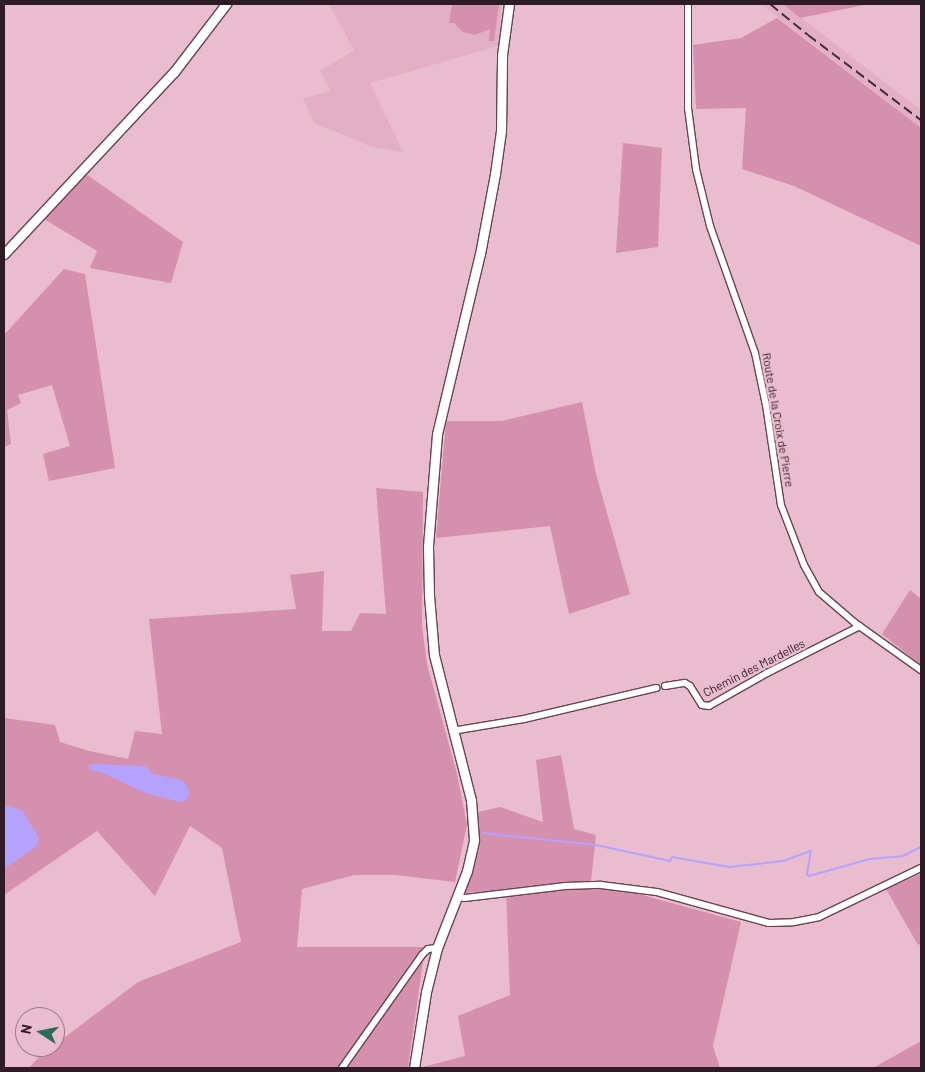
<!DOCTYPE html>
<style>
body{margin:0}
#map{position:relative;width:925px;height:1072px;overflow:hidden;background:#e9bcce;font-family:Barlow,sans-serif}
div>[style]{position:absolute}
.built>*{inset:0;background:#e3afc4}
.green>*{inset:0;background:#d490ad}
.water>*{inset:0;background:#b4a2fd}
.stream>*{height:2px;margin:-1px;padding:0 1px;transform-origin:1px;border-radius:1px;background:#b4a2fd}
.roads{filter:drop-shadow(1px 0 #694354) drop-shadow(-1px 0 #694354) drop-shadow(0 1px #694354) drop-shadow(0 -1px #694354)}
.street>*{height:6px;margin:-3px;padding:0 3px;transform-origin:3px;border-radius:3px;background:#fff}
.secondary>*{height:9px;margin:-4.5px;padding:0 4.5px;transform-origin:4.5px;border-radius:4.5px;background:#fff}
.rail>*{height:2px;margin-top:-1px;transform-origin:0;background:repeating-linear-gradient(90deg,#412d35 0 10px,transparent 0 15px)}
span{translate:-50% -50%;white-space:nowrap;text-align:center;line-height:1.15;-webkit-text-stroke:5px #e9bcce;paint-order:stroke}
.street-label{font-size:12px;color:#2d1c23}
.frame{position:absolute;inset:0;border:5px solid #2d1c23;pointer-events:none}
.north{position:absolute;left:15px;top:1007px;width:50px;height:50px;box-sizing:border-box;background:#e9bcce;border:1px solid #9e7c8a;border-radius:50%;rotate:281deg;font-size:14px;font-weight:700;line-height:20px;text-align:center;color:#2d1c23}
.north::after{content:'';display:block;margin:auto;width:18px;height:22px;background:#2a6b59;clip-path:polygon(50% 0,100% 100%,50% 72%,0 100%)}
</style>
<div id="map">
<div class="built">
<i style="clip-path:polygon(329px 4px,502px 4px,498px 46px,370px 83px,403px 152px,372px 147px,314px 123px,303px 98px,331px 91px,320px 71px,354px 50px)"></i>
<i style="clip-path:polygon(761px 4px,783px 4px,921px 110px,921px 128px)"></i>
</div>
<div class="green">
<i style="clip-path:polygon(452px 4px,499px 4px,494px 41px,489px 41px,490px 29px,475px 35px,463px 32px,454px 23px,449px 23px)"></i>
<i style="clip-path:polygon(783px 4px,869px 4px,800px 18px)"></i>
<i style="clip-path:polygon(777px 18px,921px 128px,921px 246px,794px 186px,742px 169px,746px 108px,696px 109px,693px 45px,741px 38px)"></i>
<i style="clip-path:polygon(623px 143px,662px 148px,658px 247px,616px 253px)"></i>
<i style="clip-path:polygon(86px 174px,183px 242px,171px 283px,90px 268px,97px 251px,44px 219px)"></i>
<i style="clip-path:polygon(64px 269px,85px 274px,115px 468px,49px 481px,43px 454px,70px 446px,52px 385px,18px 395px,21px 403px,7px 410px,11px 444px,4px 447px,4px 335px)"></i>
<i style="clip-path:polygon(582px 402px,596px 474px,630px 594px,569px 614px,550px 526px,436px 538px,446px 421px,502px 421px)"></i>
<i style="clip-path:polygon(376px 488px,423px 492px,422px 626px,427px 664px,457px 774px,467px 825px,455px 882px,395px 875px,354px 875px,302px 889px,297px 947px,425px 947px,408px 1068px,29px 1068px,40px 1056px,138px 982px,241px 942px,222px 848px,190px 826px,155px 896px,97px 831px,4px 895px,4px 718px,55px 725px,60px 742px,89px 751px,128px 759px,135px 731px,162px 734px,149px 619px,296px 609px,290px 575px,324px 571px,322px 631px,351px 631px,360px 613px,386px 614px)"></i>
<i style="clip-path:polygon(910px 590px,921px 599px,921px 665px,882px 634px)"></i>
<i style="clip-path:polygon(561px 755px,574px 829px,596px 835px,591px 881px,741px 922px,713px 1046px,720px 1068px,419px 1068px,465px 1056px,458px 1016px,510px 995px,506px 890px,463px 893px,479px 849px,478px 812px,500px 807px,543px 822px,536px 760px)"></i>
<i style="clip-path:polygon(921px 874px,921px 943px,918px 945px,886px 889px)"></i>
<i style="clip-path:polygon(921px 1041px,921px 1068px,873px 1068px)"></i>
</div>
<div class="water">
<i style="clip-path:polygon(93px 764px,145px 766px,153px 774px,182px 780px,187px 786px,189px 794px,185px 801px,180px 802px,145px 793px,103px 773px,90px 770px,88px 766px)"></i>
<i style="clip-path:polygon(4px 805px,22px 810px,39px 838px,37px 846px,4px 869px)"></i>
</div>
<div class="stream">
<i style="left:483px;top:833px;width:114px;rotate:6.1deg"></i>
<i style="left:596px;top:845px;width:76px;rotate:12.2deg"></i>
<i style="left:670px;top:861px;width:4px;rotate:-63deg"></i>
<i style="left:672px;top:857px;width:58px;rotate:10deg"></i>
<i style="left:729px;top:867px;width:54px;rotate:-6.3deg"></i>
<i style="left:783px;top:861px;width:30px;rotate:-20deg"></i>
<i style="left:811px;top:851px;width:23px;rotate:100deg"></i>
<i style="left:807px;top:874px;width:3px;rotate:45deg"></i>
<i style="left:809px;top:876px;width:63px;rotate:-15.6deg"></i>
<i style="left:870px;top:859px;width:33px;rotate:-5deg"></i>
<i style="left:903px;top:856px;width:20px;rotate:-27deg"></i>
</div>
<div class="roads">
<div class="street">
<i style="left:688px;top:4px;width:104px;rotate:90deg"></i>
<i style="left:688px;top:108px;width:62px;rotate:82.5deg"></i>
<i style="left:696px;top:169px;width:59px;rotate:76.2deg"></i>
<i style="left:710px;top:226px;width:135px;rotate:70.5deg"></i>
<i style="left:755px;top:353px;width:53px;rotate:78.1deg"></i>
<i style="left:766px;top:405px;width:101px;rotate:81.5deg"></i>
<i style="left:781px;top:505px;width:64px;rotate:69deg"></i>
<i style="left:804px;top:565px;width:31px;rotate:61deg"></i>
<i style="left:819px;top:592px;width:48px;rotate:40.7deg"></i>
<i style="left:855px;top:623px;width:81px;rotate:35.5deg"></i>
<i style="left:665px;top:686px;width:20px;rotate:-9deg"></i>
<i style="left:685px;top:683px;width:6px;rotate:31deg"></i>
<i style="left:690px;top:686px;width:22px;rotate:58deg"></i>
<i style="left:702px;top:705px;width:7px;rotate:8deg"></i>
<i style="left:709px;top:706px;width:67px;rotate:-29.6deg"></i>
<i style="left:767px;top:673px;width:104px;rotate:-26.8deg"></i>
<i style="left:452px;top:731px;width:73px;rotate:-9.5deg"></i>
<i style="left:524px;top:719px;width:136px;rotate:-13.2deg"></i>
<i style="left:457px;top:897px;width:8px;rotate:7deg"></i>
<i style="left:465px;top:898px;width:101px;rotate:-6.8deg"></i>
<i style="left:565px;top:886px;width:36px;rotate:-2deg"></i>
<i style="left:601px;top:885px;width:56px;rotate:7.1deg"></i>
<i style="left:657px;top:892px;width:116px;rotate:15.5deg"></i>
<i style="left:769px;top:923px;width:25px;rotate:-2deg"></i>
<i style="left:794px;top:922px;width:25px;rotate:-11deg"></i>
<i style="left:819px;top:917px;width:113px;rotate:-25.7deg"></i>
<i style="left:342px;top:1068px;width:138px;rotate:-54.7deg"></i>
<i style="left:422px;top:955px;width:8px;rotate:-45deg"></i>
<i style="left:428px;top:949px;width:9px;rotate:-6deg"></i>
</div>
<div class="secondary">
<i style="left:4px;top:254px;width:249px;rotate:-47deg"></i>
<i style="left:174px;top:72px;width:86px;rotate:-52.6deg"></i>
<i style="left:414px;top:1068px;width:77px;rotate:-81deg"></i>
<i style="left:426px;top:992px;width:45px;rotate:-76deg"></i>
<i style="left:437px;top:948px;width:83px;rotate:-68.7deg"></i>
<i style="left:467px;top:871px;width:32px;rotate:-77deg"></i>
<i style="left:474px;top:840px;width:40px;rotate:-94.3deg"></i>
<i style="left:471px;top:800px;width:150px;rotate:-104.3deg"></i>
<i style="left:434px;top:655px;width:60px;rotate:-94.8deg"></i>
<i style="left:429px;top:595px;width:49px;rotate:-91.2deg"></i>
<i style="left:428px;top:546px;width:112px;rotate:-85.4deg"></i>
<i style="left:437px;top:434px;width:185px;rotate:-76.6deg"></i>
<i style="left:480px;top:254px;width:81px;rotate:-79.4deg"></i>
<i style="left:495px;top:174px;width:43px;rotate:-82.1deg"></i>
<i style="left:501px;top:131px;width:76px;rotate:-89.2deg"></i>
<i style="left:502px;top:55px;width:51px;rotate:-82.2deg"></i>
</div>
</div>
<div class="rail">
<i style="left:770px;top:4px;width:49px;rotate:39.2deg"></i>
<i style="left:808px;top:35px;width:141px;rotate:37deg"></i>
</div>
<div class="street-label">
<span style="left:778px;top:420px;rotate:80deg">Route de la Croix de Pierre</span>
<span style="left:754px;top:668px;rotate:-27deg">Chemin des Mardelles</span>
</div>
<div class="frame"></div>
<div class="north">N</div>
</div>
